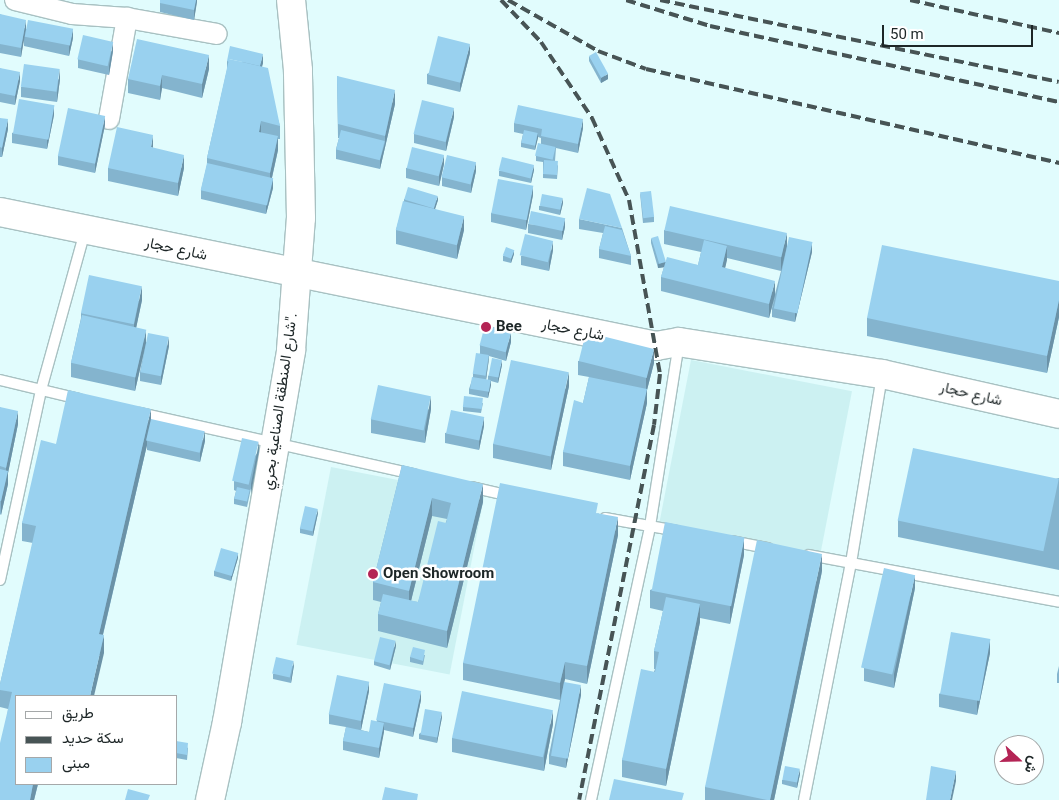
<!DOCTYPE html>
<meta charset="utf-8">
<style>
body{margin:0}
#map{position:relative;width:1059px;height:800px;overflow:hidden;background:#e1fcfd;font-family:Roboto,Vazirmatn,sans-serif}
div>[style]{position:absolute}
.built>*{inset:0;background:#ccf1f2;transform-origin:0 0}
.roads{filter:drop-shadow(1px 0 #a8c1c2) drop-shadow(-1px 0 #a8c1c2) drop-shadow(0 1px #a8c1c2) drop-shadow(0 -1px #a8c1c2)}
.lane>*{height:10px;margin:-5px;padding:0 5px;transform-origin:5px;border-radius:5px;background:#fff}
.street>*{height:20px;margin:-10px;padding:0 10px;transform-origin:10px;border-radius:10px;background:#fff}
.secondary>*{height:28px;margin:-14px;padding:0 14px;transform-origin:14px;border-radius:14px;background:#fff}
.rail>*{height:4px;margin-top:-2px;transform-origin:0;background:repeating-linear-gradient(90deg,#475455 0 10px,transparent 0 15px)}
.wall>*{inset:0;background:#84b4ce}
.shaded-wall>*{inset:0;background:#6b92a7}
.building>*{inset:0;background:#99d1ef;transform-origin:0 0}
.dots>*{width:14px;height:14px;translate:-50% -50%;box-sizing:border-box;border:2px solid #fff;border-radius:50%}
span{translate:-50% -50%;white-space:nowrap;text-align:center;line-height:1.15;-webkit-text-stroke:5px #fff;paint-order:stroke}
.street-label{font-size:15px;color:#1d2627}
.poi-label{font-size:15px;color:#1d2627;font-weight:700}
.left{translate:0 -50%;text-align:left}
.legend{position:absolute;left:15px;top:695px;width:162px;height:90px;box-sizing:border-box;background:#fff;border:1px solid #a5a8a9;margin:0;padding:6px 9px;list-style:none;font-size:15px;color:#1d2627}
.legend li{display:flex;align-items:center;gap:10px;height:25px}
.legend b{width:25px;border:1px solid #a5a8a9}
.north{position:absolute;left:994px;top:735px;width:50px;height:50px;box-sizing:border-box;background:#fff;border:1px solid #a5a8a9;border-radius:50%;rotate:111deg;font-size:14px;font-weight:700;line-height:20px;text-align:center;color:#1d2627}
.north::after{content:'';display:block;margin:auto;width:18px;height:22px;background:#b42455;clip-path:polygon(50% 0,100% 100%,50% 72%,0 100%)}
.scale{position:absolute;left:882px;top:25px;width:151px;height:22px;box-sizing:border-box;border:2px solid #1d2627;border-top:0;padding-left:6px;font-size:15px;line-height:18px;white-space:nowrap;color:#1d2627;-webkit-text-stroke:4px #fff;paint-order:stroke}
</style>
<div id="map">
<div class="built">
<i style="left:691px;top:360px;width:164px;height:173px;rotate:11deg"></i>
<i style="left:331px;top:467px;width:156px;height:181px;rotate:11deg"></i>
</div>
<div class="roads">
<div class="lane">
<i style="left:0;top:380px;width:81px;rotate:13.5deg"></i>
<i style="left:140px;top:413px;width:280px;rotate:12.6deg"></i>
<i style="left:471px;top:487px;width:41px;rotate:12.7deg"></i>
<i style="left:605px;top:518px;width:73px;rotate:10.2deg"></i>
<i style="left:731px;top:541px;width:38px;rotate:11deg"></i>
<i style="left:809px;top:555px;width:254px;rotate:10.6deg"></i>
<i style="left:0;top:580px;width:194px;rotate:-77.8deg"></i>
<i style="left:41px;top:390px;width:165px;rotate:-74.5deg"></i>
<i style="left:591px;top:800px;width:280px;rotate:-77.8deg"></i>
<i style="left:650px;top:526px;width:185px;rotate:-81deg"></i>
<i style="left:804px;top:800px;width:242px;rotate:-78.8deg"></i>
<i style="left:851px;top:563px;width:191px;rotate:-80.6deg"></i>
</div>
<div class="street">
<i style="left:15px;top:0;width:59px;rotate:13.8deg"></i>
<i style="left:72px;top:14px;width:55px;rotate:4.2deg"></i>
<i style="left:127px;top:18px;width:91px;rotate:10.1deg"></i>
<i style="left:109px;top:119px;width:103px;rotate:-79.9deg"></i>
</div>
<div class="secondary">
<i style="left:0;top:212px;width:670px;rotate:11.54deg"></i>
<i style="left:656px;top:346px;width:23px;rotate:-10deg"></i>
<i style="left:679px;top:342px;width:206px;rotate:9deg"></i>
<i style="left:882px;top:374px;width:181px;rotate:12.7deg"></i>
<i style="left:210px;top:800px;width:80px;rotate:-77.7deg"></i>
<i style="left:227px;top:722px;width:377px;rotate:-80.2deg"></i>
<i style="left:291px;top:350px;width:132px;rotate:-85.7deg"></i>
<i style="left:301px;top:218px;width:148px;rotate:-91.2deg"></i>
<i style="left:298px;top:70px;width:70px;rotate:-95.7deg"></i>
</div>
</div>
<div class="rail">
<i style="left:501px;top:0;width:58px;rotate:46.4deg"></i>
<i style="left:541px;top:42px;width:92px;rotate:56.1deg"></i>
<i style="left:592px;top:118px;width:90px;rotate:65.7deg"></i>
<i style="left:629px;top:200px;width:177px;rotate:79.9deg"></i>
<i style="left:660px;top:374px;width:51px;rotate:96.7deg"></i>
<i style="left:654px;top:425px;width:382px;rotate:101.3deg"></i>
<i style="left:508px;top:0;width:103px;rotate:29.5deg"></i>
<i style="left:598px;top:51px;width:51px;rotate:20.6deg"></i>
<i style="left:646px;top:69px;width:424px;rotate:12.8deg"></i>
<i style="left:626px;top:0;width:88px;rotate:17.2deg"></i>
<i style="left:710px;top:26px;width:357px;rotate:12.3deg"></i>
<i style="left:660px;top:0;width:407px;rotate:11.6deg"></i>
<i style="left:910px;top:0;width:153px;rotate:12.5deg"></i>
</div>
<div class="wall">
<i style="clip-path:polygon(197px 0,194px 20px,160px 12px,160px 3px)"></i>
<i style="clip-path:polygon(0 14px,26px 29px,73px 38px,69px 56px,24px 46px,24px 37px,21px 57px,0 53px)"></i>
<i style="clip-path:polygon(113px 51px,109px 75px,78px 68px,78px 59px)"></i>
<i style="clip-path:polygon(470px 53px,460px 92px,427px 84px,427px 74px)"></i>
<i style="clip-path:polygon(589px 56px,608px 79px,601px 83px,589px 61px)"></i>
<i style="clip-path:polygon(227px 61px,263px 63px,262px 66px,280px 126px,280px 139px,278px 139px,278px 150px,272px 178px,273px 188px,266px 214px,201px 199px,201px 190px,207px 165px,207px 158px,227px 70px)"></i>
<i style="clip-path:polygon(0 68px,20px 81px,15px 105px,0 102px)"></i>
<i style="clip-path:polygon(209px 69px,202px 98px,162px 88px,160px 100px,128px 93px,128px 79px)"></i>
<i style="clip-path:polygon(337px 76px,395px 104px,380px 169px,336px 159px,336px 149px,339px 138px,338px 138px)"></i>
<i style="clip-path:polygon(60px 79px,57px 102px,21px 97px,21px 87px)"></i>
<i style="clip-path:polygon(54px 115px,47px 149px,12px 143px,12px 133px)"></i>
<i style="clip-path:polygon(454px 117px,446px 151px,414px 143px,414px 134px)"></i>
<i style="clip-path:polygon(0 118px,8px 129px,2px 157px,0 157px)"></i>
<i style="clip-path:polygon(514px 123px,583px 128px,578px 153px,556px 148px,555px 161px,558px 166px,557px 179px,543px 178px,543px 162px,536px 161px,536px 156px,541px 144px,541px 138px,538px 137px,535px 150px,521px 147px,521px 143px,523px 134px,514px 132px)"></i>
<i style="clip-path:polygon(105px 125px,95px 173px,58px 165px,58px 156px)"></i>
<i style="clip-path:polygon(444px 164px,439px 186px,406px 178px,406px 168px)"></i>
<i style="clip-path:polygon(108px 168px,184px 168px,178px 196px,108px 181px)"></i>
<i style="clip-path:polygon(534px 170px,531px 183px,499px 176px,499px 171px)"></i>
<i style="clip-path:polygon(476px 171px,471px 193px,442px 186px,442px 177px)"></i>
<i style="clip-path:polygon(640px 193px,654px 217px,654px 222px,643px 223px)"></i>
<i style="clip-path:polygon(533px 195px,526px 230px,491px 222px,491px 213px)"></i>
<i style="clip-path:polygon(404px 199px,438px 200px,435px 209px,464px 230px,457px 259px,396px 244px,396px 230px,404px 202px)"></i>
<i style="clip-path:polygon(563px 203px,560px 215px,539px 210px,539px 206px)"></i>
<i style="clip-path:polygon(579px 219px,622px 228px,631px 256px,631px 265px,599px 258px,599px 249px,603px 233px,579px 229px)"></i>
<i style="clip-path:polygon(528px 224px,565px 227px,562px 240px,528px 233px)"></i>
<i style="clip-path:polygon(evenodd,664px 230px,787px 246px,812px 252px,795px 322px,772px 317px,772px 308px,775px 296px,769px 318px,661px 291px,661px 277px,664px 267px,658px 268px,651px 243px,651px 238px,665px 262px,698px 265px,701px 252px,664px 244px,664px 230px,727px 258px,781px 271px,775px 294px,725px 268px,727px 258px)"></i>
<i style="clip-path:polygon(553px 250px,549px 271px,521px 265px,521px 256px)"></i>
<i style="clip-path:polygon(514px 254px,511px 263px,503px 261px,503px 256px)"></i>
<i style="clip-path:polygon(1059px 281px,1059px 317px,1047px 373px,867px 336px,867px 318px)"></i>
<i style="clip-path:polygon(142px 300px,136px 328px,146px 342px,169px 346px,161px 385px,140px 381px,140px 372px,144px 352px,135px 391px,71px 377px,71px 363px,81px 318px,81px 313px)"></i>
<i style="clip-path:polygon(511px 342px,506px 361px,489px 356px,486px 380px,488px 380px,488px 376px,502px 365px,498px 383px,491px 381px,491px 385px,488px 398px,469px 394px,469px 389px,473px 377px,473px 374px,480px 353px,480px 345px)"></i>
<i style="clip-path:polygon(578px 361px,654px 363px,647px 390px,647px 403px,630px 480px,563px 466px,563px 452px,583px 403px,589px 377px,578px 375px)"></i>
<i style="clip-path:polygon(569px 386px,551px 470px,493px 458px,493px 444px)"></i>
<i style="clip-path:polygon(483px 403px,481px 413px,463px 411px,463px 407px)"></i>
<i style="clip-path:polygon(0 407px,18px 424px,8px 473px,8px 484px,1px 515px,0 514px)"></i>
<i style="clip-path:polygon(431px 409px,425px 443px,371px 433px,371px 419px)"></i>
<i style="clip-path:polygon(151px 422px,205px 441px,200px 462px,147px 450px,147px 445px,103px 635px,104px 653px,16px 696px,38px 784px,34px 800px,0 800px,8px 709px,0 707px,0 684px,33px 543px,22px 541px,22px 523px,56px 444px)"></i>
<i style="clip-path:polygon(484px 426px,479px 450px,445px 443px,445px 433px)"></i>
<i style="clip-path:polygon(259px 451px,247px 507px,234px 504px,234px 499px,236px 491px,234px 490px,234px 481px)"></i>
<i style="clip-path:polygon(evenodd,402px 465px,483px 502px,447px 648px,378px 631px,378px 614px,381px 602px,373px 600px,373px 582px,402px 465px,432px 516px,447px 519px,418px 602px,411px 601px,432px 516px)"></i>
<i style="clip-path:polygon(1059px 478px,1059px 570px,898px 537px,898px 520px)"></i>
<i style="clip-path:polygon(318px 513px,313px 536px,300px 533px,300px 528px)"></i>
<i style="clip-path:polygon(598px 513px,618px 535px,587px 684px,565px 679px,564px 682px,581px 695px,566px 768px,549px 764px,549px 755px,560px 700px,463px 680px,463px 663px)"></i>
<i style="clip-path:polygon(744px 555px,730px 624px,700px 618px,700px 622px,666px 786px,622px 777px,622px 760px,655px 669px,654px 669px,654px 651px,663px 611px,650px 608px,650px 590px)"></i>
<i style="clip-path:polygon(238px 558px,231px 581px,214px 576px,214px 571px)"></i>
<i style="clip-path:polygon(822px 571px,774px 800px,705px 800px,705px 787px)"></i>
<i style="clip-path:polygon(915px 588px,894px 688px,864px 681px,864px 668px)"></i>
<i style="clip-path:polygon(396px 646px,390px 670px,374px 665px,374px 661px)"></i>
<i style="clip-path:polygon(990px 653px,977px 715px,939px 707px,939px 694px)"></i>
<i style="clip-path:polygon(425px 655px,423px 665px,410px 662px,410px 657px)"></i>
<i style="clip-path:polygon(294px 665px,291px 683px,273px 679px,273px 674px)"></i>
<i style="clip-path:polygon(1059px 666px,1059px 683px,1057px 683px,1057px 674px)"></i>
<i style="clip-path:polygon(369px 691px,361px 730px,369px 732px,377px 721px,377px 720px,421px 700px,413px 737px,384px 730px,379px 758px,343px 750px,343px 741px,346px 727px,329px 724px,329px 714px)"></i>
<i style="clip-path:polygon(442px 717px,437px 743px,419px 739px,419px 734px)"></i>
<i style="clip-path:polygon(553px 724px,544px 771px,452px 752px,452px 738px)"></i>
<i style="clip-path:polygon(176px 741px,188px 748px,187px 760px,176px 758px)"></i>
<i style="clip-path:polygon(800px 774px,797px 788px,782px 784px,782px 780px)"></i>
</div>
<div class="shaded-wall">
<i style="clip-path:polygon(196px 0,197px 0,197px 2px,194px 20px,194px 10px)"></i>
<i style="clip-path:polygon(26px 20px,26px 29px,21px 57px,21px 48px)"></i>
<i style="clip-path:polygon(73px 29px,73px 38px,69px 56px,69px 47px)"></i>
<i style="clip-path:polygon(113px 42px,113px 51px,109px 75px,109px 66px)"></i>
<i style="clip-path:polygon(470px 44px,470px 53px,460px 92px,460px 83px)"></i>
<i style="clip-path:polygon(263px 54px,263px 63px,259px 78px,259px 69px)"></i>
<i style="clip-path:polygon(209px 55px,209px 69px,202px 98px,202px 84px)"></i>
<i style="clip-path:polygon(60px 69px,60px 79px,57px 102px,57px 93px)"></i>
<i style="clip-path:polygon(20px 72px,20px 81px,15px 105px,15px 96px)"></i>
<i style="clip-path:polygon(608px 74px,608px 79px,601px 83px,601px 78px)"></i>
<i style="clip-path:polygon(162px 75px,162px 88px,160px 100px,160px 86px)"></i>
<i style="clip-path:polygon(395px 90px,395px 104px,380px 169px,380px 160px,385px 143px,385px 136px)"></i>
<i style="clip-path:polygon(54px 105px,54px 115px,47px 149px,47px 140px)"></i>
<i style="clip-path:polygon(454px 108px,454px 117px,446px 151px,446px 142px)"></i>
<i style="clip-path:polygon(105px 116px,105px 125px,95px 173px,95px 164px)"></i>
<i style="clip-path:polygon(8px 119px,8px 129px,2px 157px,2px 148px)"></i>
<i style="clip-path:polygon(583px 119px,583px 128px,578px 153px,578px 144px)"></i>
<i style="clip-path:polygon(261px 121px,261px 135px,259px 132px)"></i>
<i style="clip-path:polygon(538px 133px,538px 138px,535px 150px,535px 146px)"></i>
<i style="clip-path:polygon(153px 135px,153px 148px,151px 147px)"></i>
<i style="clip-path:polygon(278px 136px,278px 150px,270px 186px,270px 173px)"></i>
<i style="clip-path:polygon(184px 155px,184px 168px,178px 196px,178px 183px)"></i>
<i style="clip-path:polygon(444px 155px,444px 164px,439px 186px,439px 176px)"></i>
<i style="clip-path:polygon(476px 162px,476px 171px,471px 193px,471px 184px)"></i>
<i style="clip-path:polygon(534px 165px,534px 170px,531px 183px,531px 179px)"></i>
<i style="clip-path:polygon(273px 178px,273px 188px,266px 214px,266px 205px)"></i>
<i style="clip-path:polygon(533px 186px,533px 195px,526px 230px,526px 220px)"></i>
<i style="clip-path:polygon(438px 196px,438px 200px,434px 212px,434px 207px)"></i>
<i style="clip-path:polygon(563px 198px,563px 203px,560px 215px,560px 210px)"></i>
<i style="clip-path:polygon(464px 216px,464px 230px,457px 259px,457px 245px)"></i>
<i style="clip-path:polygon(565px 218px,565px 227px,562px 240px,562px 231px)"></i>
<i style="clip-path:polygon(787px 233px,787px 246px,781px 271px,781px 257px)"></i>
<i style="clip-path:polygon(553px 241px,553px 250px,549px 271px,549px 262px)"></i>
<i style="clip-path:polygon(812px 242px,812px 252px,795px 322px,795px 313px)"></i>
<i style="clip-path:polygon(727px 246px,727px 260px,722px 281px,722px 267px)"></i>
<i style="clip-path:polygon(514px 250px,514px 254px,511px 263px,511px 258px)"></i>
<i style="clip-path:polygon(666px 262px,666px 267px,658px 268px,658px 264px)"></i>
<i style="clip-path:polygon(775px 281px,775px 295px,769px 318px,769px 304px)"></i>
<i style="clip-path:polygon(142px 286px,142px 300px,134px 338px,134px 325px)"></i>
<i style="clip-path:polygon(1059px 300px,1059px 317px,1047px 373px,1047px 356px)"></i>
<i style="clip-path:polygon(146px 330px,146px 343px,135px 391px,135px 378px)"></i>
<i style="clip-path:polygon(511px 332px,511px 342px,506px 361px,506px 352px)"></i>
<i style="clip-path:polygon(169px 337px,169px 346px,161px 385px,161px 376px)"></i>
<i style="clip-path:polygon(654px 349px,654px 363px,647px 390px,647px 403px,630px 480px,630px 466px,646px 392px,646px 378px)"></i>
<i style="clip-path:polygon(489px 355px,489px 359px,486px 380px,486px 376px)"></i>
<i style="clip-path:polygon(502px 360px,502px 365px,498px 383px,498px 378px)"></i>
<i style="clip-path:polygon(569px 372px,569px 386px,551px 470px,551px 457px)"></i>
<i style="clip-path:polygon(491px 380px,491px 385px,488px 398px,488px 393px)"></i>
<i style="clip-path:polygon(431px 396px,431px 409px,425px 443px,425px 430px)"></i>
<i style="clip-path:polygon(151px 409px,151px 427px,147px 441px,147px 445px,99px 651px,99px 634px)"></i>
<i style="clip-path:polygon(18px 411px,18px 424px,8px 473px,8px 484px,1px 515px,1px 501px,6px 478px,6px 468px)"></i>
<i style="clip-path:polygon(484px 417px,484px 426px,479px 450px,479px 441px)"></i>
<i style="clip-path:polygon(205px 431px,205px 441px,200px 462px,200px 453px)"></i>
<i style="clip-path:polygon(259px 442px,259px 451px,251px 494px,251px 484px)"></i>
<i style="clip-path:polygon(483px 484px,483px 502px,447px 648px,447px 631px)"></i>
<i style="clip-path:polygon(432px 498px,432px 516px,409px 609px,409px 591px)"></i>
<i style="clip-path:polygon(318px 509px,318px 513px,313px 536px,313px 531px)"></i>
<i style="clip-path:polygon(618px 517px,618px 535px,587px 684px,587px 666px)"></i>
<i style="clip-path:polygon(744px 538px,744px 555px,730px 624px,730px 607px)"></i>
<i style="clip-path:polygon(238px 553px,238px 558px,231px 581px,231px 576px)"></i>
<i style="clip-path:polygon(822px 554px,822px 571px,774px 800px,770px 800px)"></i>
<i style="clip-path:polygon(915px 575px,915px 588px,894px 688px,894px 674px)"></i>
<i style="clip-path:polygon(700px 604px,700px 622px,666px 786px,666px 769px)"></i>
<i style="clip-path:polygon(104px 635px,104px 653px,94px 696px,90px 696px)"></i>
<i style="clip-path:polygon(990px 639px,990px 653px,977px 715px,977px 701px)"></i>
<i style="clip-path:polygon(396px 641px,396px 646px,390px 670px,390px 665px)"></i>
<i style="clip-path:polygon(294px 661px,294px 665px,291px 683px,291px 678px)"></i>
<i style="clip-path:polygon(565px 662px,565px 679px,560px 700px,560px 683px)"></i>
<i style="clip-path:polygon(369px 682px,369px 691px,361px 730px,361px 721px)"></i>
<i style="clip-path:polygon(581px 685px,581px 695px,566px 768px,566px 759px)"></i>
<i style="clip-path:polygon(421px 691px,421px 700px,413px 737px,413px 727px)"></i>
<i style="clip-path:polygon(553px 711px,553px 724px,544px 771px,544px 757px)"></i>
<i style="clip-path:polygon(442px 712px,442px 717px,437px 743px,437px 738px)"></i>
<i style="clip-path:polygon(384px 723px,384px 732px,379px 758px,379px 748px)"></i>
<i style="clip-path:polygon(800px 769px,800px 774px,797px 788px,797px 783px)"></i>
<i style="clip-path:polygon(956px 771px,956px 781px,952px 800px,950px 800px)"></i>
<i style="clip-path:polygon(33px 784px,38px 784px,34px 800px,30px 800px)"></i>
</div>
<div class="building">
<i style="clip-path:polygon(160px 0,196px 0,194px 10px,160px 3px)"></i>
<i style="clip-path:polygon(0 14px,26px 20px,21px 48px,0 44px)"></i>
<i style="left:28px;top:20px;width:46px;height:17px;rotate:11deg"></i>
<i style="left:83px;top:35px;width:31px;height:25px;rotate:13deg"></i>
<i style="left:438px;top:36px;width:33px;height:40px;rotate:14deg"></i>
<i style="clip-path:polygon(137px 39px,209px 55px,202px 84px,162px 75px,160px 86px,128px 79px)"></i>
<i style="clip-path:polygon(230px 46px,263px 54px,260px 66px,229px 59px,229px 62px,227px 61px)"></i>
<i style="left:596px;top:52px;width:25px;height:8px;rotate:61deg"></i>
<i style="clip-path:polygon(229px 59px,268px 68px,280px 126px,261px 121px,259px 132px,278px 136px,270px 173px,207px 158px)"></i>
<i style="left:24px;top:64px;width:36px;height:23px;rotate:8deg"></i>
<i style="clip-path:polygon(0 68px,20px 72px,15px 96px,0 93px)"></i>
<i style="clip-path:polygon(337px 76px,395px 90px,385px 136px,338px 124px)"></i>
<i style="left:19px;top:99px;width:36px;height:35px;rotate:10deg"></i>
<i style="left:422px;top:100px;width:33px;height:35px;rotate:14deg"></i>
<i style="clip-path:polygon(518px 105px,583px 119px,578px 144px,541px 136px,542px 129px,514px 123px)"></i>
<i style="left:68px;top:108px;width:38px;height:49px;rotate:12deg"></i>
<i style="clip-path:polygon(0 118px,8px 119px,2px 148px,0 147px)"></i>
<i style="clip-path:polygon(117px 127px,153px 135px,151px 147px,184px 155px,178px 183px,108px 168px)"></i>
<i style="left:341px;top:130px;width:45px;height:20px;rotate:14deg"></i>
<i style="left:524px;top:130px;width:14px;height:13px;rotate:12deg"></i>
<i style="left:538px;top:143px;width:18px;height:13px;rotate:13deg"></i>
<i style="left:412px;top:147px;width:33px;height:22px;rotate:14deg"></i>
<i style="left:447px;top:155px;width:30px;height:23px;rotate:14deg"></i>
<i style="left:502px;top:157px;width:33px;height:14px;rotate:14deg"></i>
<i style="left:544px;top:160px;width:14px;height:14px;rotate:4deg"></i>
<i style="left:207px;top:163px;width:68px;height:28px;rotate:13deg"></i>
<i style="left:498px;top:179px;width:36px;height:35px;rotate:11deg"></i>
<i style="left:408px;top:187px;width:31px;height:13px;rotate:17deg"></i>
<i style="clip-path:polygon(587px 188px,610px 194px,622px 228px,579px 219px)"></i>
<i style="left:651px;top:191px;width:26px;height:11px;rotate:83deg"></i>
<i style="left:542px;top:194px;width:21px;height:12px;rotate:11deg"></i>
<i style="left:403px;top:201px;width:63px;height:30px;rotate:14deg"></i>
<i style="left:670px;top:206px;width:120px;height:25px;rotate:13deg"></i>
<i style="left:531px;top:211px;width:35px;height:13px;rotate:12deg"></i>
<i style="clip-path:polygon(605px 226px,622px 230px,631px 256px,599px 249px)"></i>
<i style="left:525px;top:234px;width:29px;height:22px;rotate:14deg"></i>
<i style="left:658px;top:236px;width:27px;height:7px;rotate:73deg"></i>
<i style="left:789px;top:237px;width:24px;height:73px;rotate:12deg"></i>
<i style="clip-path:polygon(704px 240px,727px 246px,722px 267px,775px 281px,769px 304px,661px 277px,667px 257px,698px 265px)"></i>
<i style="clip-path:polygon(882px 245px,1059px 281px,1059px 300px,1047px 356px,867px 318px)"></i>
<i style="left:506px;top:247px;width:9px;height:9px;rotate:21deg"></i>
<i style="left:89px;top:275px;width:54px;height:39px;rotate:12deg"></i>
<i style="left:82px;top:315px;width:66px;height:49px;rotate:13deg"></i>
<i style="left:485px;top:325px;width:27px;height:21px;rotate:15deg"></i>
<i style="left:586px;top:332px;width:70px;height:30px;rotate:14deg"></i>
<i style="left:148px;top:333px;width:21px;height:40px;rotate:11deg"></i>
<i style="left:476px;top:353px;width:13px;height:21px;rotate:9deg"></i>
<i style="left:492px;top:358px;width:10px;height:18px;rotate:11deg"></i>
<i style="left:511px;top:360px;width:59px;height:86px;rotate:12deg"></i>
<i style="left:472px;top:377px;width:19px;height:12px;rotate:9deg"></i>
<i style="clip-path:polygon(589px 377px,647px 389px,630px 466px,563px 452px,574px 400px,583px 403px)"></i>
<i style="left:378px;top:385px;width:54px;height:35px;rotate:12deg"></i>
<i style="clip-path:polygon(68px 390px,151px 409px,99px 634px,104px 635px,90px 696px,16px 696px,16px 784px,33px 784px,30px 800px,0 800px,0 743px,12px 692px,0 690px,0 684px,36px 526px,22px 523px,41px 440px,56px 444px)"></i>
<i style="left:464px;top:396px;width:19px;height:11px;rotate:6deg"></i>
<i style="clip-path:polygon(0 407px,18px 411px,6px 468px,0 466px)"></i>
<i style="left:451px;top:410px;width:34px;height:24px;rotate:12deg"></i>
<i style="left:151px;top:419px;width:55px;height:22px;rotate:13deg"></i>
<i style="left:242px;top:438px;width:17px;height:44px;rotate:13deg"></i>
<i style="left:913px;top:448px;width:149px;height:74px;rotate:12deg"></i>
<i style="clip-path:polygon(402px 465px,483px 484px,447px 631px,378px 614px,383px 594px,418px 602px,438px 521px,446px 523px,451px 503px,432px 498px,409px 591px,373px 582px)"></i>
<i style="clip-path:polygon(0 469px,8px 471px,1px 501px,0 501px)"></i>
<i style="clip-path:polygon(500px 483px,598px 503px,596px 513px,618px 517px,587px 666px,565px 662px,560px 683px,463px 663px)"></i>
<i style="left:237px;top:487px;width:13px;height:12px;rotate:13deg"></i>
<i style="left:305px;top:506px;width:13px;height:23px;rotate:13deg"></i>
<i style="left:665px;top:522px;width:81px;height:70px;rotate:11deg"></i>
<i style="clip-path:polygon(757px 540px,822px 554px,770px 800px,767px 800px,705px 787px)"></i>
<i style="left:221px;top:548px;width:18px;height:24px;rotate:16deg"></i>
<i style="left:884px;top:568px;width:32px;height:102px;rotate:13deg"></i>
<i style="clip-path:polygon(666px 597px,700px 604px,666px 769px,622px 760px,641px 669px,655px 672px,659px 652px,654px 651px)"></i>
<i style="left:951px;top:632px;width:40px;height:63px;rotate:10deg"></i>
<i style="left:380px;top:637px;width:16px;height:25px;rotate:14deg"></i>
<i style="clip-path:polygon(413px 647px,425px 650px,423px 661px,410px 657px)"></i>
<i style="left:276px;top:657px;width:18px;height:17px;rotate:13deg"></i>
<i style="left:337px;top:675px;width:33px;height:40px;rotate:12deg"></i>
<i style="left:564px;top:682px;width:17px;height:75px;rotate:10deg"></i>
<i style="left:384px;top:683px;width:38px;height:38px;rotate:12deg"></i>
<i style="left:462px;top:691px;width:93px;height:48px;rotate:12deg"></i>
<i style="left:425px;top:709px;width:17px;height:26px;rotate:10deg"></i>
<i style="clip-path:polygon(371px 720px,384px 723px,379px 748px,343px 741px,346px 727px,369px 732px)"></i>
<i style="clip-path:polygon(176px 741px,188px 743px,187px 755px,176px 753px)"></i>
<i style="left:785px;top:766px;width:15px;height:14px;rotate:11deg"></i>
<i style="clip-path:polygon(931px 766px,956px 771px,950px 800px,926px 800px)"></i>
<i style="clip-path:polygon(614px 779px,684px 793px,682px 800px,609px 800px)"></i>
<i style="clip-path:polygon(385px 787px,418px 794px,417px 800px,382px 800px)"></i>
<i style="clip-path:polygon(128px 789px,150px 795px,148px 800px,125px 800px)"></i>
</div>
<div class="dots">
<i style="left:486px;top:327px;background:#b42455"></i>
<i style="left:373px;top:574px;background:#b42455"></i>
</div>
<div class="street-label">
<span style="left:176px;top:249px;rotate:12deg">شارع حجار</span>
<span style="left:573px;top:330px;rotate:11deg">شارع حجار</span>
<span style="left:971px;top:394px;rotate:13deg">شارع حجار</span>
<span style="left:280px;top:402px;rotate:-82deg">شارع المنطقة الصناعية بحري".</span>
</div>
<div class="poi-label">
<span class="left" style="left:496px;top:327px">Bee</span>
<span class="left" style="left:383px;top:574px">Open Showroom</span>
</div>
<ul class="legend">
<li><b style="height:6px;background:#fff"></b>طريق</li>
<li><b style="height:6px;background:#475455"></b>سكة حديد</li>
<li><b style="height:14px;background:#99d1ef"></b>مبنى</li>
</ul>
<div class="north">ش</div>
<div class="scale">50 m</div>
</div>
